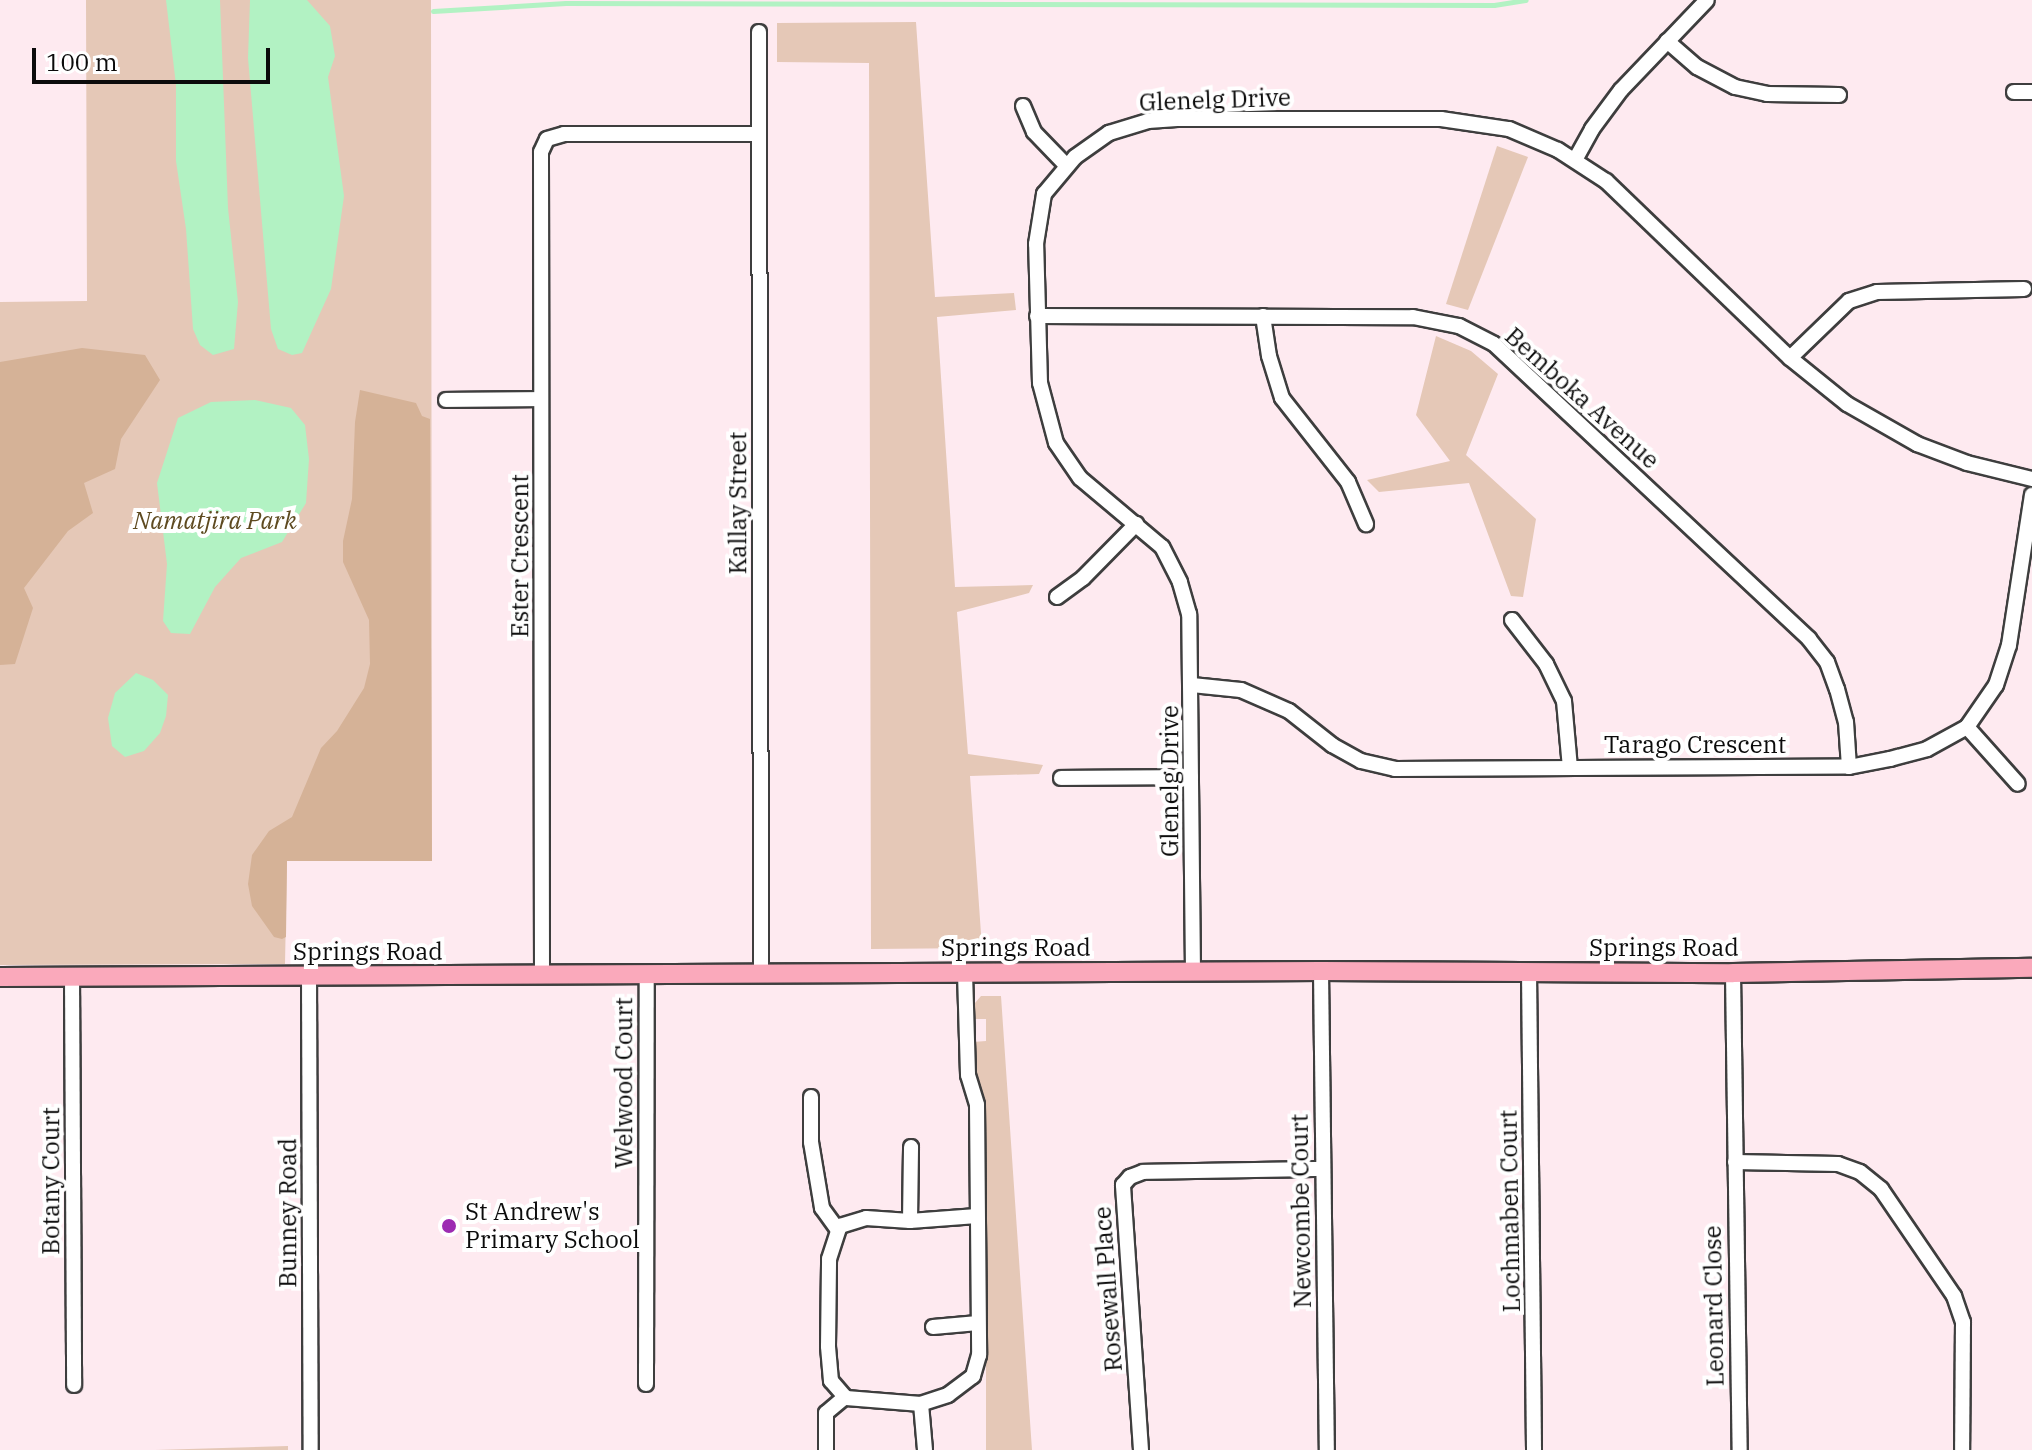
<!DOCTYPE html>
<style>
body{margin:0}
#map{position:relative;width:2032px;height:1450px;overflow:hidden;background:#feeaf0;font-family:"IBM Plex Serif",serif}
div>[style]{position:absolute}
.green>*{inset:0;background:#e5c8b7}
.forest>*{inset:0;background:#d5b297}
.water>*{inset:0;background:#b2f2c3}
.stream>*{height:5px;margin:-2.5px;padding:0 2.5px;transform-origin:2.5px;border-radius:2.5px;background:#b2f2c3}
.roads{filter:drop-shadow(2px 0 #3e3e3e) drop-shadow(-2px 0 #3e3e3e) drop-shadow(0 2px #3e3e3e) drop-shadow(0 -2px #3e3e3e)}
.street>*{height:14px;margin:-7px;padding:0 7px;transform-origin:7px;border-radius:7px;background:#fff}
.secondary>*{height:18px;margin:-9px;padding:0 9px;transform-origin:9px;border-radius:9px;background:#faa9bb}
.dots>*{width:22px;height:22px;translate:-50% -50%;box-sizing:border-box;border:4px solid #fff;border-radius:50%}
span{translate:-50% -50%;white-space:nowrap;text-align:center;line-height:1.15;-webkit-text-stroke:8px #fff;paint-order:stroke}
.street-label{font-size:24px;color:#0b0b0b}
.park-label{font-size:24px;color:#5e4a20;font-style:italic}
.poi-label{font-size:24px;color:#0b0b0b}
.left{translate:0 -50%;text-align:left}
.scale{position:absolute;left:32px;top:48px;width:238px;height:36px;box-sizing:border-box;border:4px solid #0b0b0b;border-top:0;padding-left:10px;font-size:24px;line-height:28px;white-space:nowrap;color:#0b0b0b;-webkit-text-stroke:6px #fff;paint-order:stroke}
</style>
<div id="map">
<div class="green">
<i style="clip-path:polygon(86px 0,431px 0,432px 861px,287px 861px,285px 964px,0 965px,0 302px,87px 301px)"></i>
<i style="clip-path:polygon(916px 22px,935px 297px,1014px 293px,1016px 310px,937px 317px,955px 587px,1033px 585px,1029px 593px,957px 612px,968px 754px,1043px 765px,1039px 774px,970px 776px,982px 948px,871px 949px,869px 63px,777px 62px,777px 23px)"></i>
<i style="clip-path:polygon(1497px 146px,1528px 157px,1468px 310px,1446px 304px)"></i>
<i style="clip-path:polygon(1436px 336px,1471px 351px,1498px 374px,1466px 455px,1536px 519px,1523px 597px,1511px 596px,1469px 483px,1379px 492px,1367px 480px,1450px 461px,1416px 415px)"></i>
<i style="clip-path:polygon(981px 996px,1001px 996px,1032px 1450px,986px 1450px,986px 1106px,977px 1081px,973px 1042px,986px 1041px,986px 1019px,972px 1019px,975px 1003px)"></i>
<i style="clip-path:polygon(288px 1446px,288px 1450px,155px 1450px)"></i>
</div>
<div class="forest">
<i style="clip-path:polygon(82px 348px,145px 355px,160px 380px,121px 439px,115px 469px,84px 483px,93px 513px,68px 531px,24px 588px,33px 608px,15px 664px,0 665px,0 362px)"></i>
<i style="clip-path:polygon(360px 390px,416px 403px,422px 416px,430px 419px,432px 861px,287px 861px,286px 937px,282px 939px,274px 937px,252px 906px,248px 884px,252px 855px,269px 831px,292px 817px,321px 748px,337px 731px,364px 688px,370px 664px,369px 620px,343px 562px,343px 541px,352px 499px,355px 422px)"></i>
</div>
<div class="water">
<i style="clip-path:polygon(166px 0,220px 0,228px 208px,238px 302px,234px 349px,213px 355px,200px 345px,193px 329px,186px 229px,176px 161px,176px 85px)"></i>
<i style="clip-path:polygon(250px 0,307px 0,330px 26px,335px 56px,328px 77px,344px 196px,331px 289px,302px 353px,292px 355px,278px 349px,271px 329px,248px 58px)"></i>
<i style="clip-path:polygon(255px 400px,291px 408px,305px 425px,309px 459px,306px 503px,282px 542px,241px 558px,215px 587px,190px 634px,171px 633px,163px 621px,167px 564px,157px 483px,178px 418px,211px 402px)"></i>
<i style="clip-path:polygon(136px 673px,153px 680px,168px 695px,166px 716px,160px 733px,144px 751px,125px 757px,112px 746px,108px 718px,115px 693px)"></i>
</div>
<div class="stream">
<i style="left:433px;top:11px;width:133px;rotate:-3.4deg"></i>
<i style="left:566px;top:3px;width:928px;rotate:0.12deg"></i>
<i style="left:1494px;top:5px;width:32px;rotate:-9deg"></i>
</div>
<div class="roads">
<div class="street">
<i style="left:759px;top:32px;width:941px;rotate:89.88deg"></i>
<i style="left:1667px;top:41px;width:40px;rotate:41deg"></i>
<i style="left:1697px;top:67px;width:43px;rotate:27.8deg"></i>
<i style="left:1735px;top:87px;width:33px;rotate:12deg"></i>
<i style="left:1767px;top:94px;width:72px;rotate:0.8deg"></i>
<i style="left:2014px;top:92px;width:18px"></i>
<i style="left:1023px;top:106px;width:28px;rotate:67deg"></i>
<i style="left:1034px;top:132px;width:46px;rotate:45.9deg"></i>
<i style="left:1575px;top:160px;width:35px;rotate:-61deg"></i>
<i style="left:1592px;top:129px;width:49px;rotate:-53.4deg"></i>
<i style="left:1621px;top:90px;width:124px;rotate:-46.3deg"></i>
<i style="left:1037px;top:316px;width:376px;rotate:0.2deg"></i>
<i style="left:1413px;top:317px;width:47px;rotate:11.1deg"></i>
<i style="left:1459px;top:326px;width:39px;rotate:27deg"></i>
<i style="left:1494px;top:344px;width:432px;rotate:43.1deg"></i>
<i style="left:1809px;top:639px;width:29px;rotate:52deg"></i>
<i style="left:1827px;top:662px;width:29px;rotate:70deg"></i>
<i style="left:1837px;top:689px;width:34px;rotate:75deg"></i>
<i style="left:1846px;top:722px;width:45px;rotate:86.2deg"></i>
<i style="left:1263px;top:316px;width:40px;rotate:81.5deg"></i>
<i style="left:1269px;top:356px;width:44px;rotate:72.8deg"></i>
<i style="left:1282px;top:398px;width:107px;rotate:51.8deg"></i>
<i style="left:1348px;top:482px;width:46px;rotate:66.8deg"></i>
<i style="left:1790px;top:358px;width:82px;rotate:-44deg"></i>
<i style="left:1849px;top:301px;width:29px;rotate:-18deg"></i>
<i style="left:1877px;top:292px;width:147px;rotate:-1.2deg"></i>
<i style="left:446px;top:400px;width:95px;rotate:-0.6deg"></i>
<i style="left:1057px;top:597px;width:32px;rotate:-36deg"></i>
<i style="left:1083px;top:578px;width:76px;rotate:-45.5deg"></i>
<i style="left:1512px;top:620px;width:56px;rotate:52.3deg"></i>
<i style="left:1546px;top:664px;width:41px;rotate:64.1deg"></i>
<i style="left:1564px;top:701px;width:67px;rotate:84.9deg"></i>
<i style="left:1192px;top:685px;width:49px;rotate:5.8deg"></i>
<i style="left:1241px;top:690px;width:52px;rotate:23.6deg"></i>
<i style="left:1289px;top:711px;width:55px;rotate:38.3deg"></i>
<i style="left:1332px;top:745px;width:33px;rotate:29deg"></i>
<i style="left:1361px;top:761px;width:35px;rotate:13deg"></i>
<i style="left:1395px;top:769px;width:454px;rotate:-0.3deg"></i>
<i style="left:1849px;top:767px;width:42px;rotate:-11deg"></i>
<i style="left:1890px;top:759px;width:38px;rotate:-15deg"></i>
<i style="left:1927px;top:749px;width:46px;rotate:-28.8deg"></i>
<i style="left:1967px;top:727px;width:51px;rotate:-55.4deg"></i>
<i style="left:1996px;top:685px;width:42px;rotate:-72deg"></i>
<i style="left:2009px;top:645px;width:152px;rotate:-81.3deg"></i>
<i style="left:1967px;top:727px;width:76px;rotate:48.2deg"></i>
<i style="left:1061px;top:778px;width:130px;rotate:-0.4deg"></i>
<i style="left:1321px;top:971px;width:479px;rotate:89.3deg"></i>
<i style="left:1529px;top:971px;width:479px;rotate:89.4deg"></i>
<i style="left:1193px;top:972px;width:358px;rotate:-90.6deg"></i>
<i style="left:1189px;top:614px;width:33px;rotate:-106deg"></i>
<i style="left:1180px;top:582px;width:39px;rotate:-117deg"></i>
<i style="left:1162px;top:547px;width:107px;rotate:-139.9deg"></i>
<i style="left:1080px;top:478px;width:42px;rotate:-124.4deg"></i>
<i style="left:1056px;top:443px;width:62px;rotate:-104.9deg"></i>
<i style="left:1040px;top:383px;width:139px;rotate:-91.6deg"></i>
<i style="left:1036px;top:244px;width:51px;rotate:-80.9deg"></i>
<i style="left:1044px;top:194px;width:48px;rotate:-50deg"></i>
<i style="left:1075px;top:157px;width:42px;rotate:-35.2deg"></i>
<i style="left:1109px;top:133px;width:41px;rotate:-17.1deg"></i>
<i style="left:1148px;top:121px;width:29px;rotate:-4deg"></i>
<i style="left:1177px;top:119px;width:264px"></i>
<i style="left:1441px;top:119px;width:69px;rotate:8.4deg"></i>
<i style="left:1509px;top:129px;width:53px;rotate:23.2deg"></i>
<i style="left:1558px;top:150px;width:57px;rotate:32.9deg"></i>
<i style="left:1606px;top:181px;width:255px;rotate:43.9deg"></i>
<i style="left:1790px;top:358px;width:73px;rotate:38.9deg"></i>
<i style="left:1847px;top:404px;width:81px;rotate:29.7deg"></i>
<i style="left:1917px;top:444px;width:53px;rotate:20.8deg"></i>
<i style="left:1967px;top:463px;width:67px;rotate:13.8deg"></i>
<i style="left:965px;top:973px;width:102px;rotate:88.3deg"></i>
<i style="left:968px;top:1075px;width:31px;rotate:73deg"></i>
<i style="left:977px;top:1105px;width:250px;rotate:89.5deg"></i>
<i style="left:979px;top:1355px;width:22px;rotate:106deg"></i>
<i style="left:973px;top:1376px;width:31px;rotate:143deg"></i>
<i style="left:948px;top:1395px;width:28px;rotate:162deg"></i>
<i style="left:921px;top:1404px;width:75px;rotate:-175.4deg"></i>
<i style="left:846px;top:1398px;width:23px;rotate:-131deg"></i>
<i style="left:831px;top:1381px;width:35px;rotate:-95deg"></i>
<i style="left:828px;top:1346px;width:87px;rotate:-89.3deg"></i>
<i style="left:829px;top:1259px;width:35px;rotate:-72deg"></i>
<i style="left:840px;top:1226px;width:27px;rotate:-17deg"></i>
<i style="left:866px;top:1218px;width:44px;rotate:3.9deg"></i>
<i style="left:910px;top:1221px;width:67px;rotate:-4.3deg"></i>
<i style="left:1733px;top:973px;width:477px;rotate:89.2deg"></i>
<i style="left:542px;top:975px;width:823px;rotate:-90.07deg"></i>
<i style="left:541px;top:152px;width:14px;rotate:-65deg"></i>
<i style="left:547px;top:139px;width:18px;rotate:-16deg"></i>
<i style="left:564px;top:134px;width:195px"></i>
<i style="left:309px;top:976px;width:474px;rotate:89.8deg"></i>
<i style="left:72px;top:977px;width:408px;rotate:89.7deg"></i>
<i style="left:811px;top:1097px;width:45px;rotate:90deg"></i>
<i style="left:811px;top:1142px;width:67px;rotate:80.5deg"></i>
<i style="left:822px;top:1208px;width:27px;rotate:54deg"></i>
<i style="left:1735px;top:1162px;width:103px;rotate:1.1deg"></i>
<i style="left:1838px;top:1164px;width:23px;rotate:20deg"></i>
<i style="left:1860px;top:1172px;width:27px;rotate:39deg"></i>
<i style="left:1881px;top:1189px;width:130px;rotate:55.7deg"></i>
<i style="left:1954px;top:1296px;width:28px;rotate:71deg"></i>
<i style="left:1963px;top:1322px;width:128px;rotate:90.4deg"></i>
<i style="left:910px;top:1221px;width:74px;rotate:-89.2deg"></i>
<i style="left:933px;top:1327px;width:45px;rotate:-5.1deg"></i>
<i style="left:646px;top:1384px;width:410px;rotate:-89.9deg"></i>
<i style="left:921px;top:1404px;width:46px;rotate:85deg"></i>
<i style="left:826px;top:1450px;width:37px;rotate:-90deg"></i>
<i style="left:826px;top:1413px;width:25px;rotate:-40deg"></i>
<i style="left:1141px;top:1450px;width:266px;rotate:-93.9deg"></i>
<i style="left:1123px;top:1185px;width:11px;rotate:-49deg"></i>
<i style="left:1130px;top:1177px;width:14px;rotate:-21deg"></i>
<i style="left:1143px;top:1172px;width:179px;rotate:-1deg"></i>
</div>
<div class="secondary">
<i style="left:0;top:977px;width:1321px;rotate:-0.26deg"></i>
<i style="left:1321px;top:971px;width:412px;rotate:0.3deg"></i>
<i style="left:1733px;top:973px;width:299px;rotate:-1deg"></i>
</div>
</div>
<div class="dots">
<i style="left:449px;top:1226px;background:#9c2cb2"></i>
</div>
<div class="street-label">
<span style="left:1215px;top:100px;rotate:-2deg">Glenelg Drive</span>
<span style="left:1582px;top:398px;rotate:42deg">Bemboka Avenue</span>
<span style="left:738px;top:503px;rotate:-90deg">Kallay Street</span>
<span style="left:520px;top:556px;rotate:-90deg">Ester Crescent</span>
<span style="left:1695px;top:745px">Tarago Crescent</span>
<span style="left:1170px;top:781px;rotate:-90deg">Glenelg Drive</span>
<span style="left:1016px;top:948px">Springs Road</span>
<span style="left:1664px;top:948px">Springs Road</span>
<span style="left:368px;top:952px">Springs Road</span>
<span style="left:624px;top:1083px;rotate:-90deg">Welwood Court</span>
<span style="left:51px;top:1181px;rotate:-90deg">Botany Court</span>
<span style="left:1301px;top:1211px;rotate:-91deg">Newcombe Court</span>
<span style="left:1510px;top:1211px;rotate:-91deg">Lochmaben Court</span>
<span style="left:288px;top:1213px;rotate:-90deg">Bunney Road</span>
<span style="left:1108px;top:1289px;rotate:-94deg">Rosewall Place</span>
<span style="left:1714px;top:1306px;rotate:-91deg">Leonard Close</span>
</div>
<div class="park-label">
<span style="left:215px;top:521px">Namatjira Park</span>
</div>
<div class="poi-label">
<span class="left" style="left:465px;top:1226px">St Andrew's<br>Primary School</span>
</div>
<div class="scale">100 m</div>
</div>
